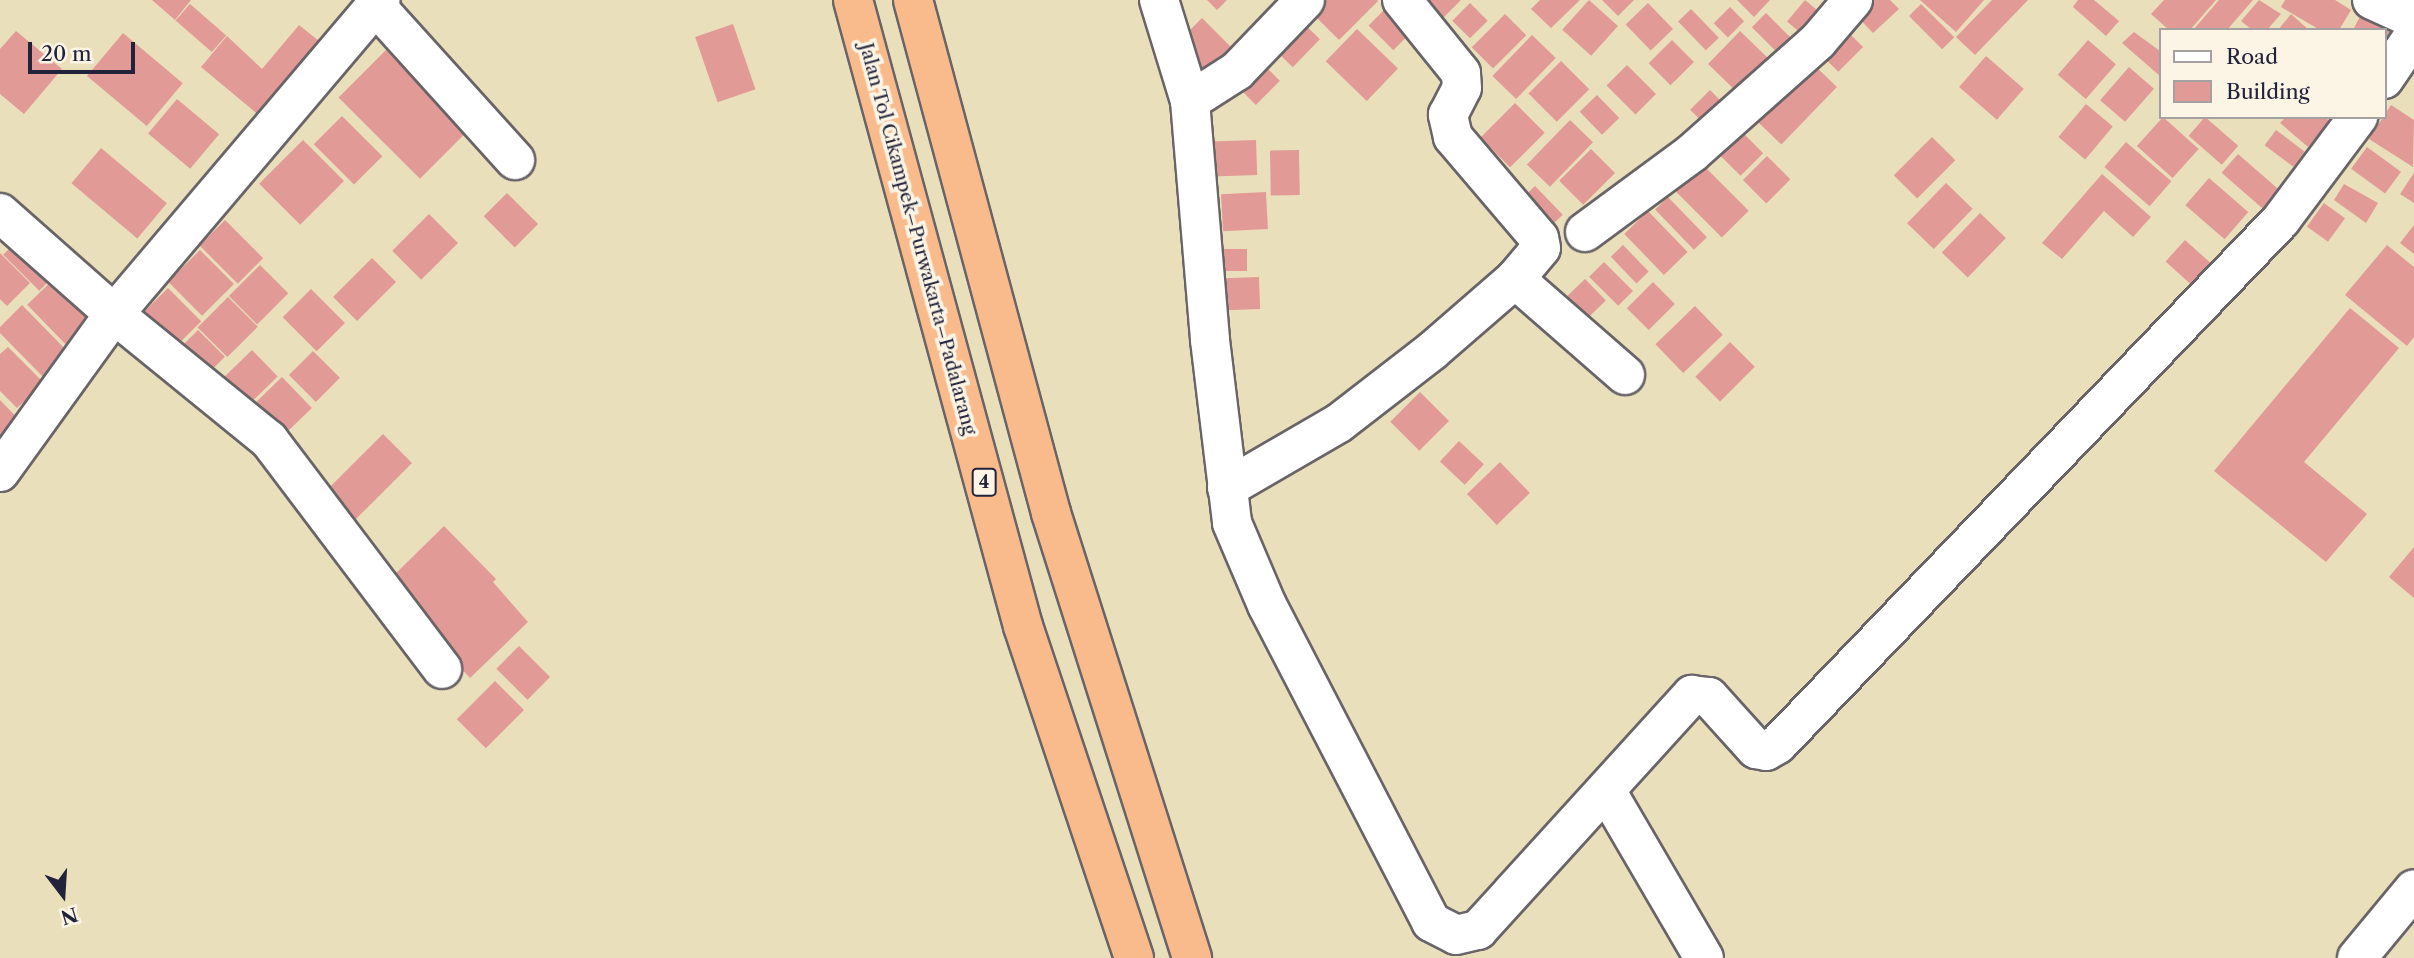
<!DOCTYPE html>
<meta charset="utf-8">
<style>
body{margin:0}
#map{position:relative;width:2414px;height:958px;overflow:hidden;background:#e9dfbb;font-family:"Libre Caslon Text",serif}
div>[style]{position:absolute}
.building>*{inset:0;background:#e29a96;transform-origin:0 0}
.roads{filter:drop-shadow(2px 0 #686468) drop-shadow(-2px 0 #686468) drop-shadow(0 2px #686468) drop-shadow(0 -2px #686468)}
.street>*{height:38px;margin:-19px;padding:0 19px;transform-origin:19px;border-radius:19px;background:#fff}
.highway>*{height:38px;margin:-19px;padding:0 19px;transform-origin:19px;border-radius:19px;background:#fabb8c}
span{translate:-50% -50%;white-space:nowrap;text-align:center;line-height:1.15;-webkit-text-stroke:7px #fcf5e5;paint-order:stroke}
.shield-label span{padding:2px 5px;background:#fcf5e5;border:2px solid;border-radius:5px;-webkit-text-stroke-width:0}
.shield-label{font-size:18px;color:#22223b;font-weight:700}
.street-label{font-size:19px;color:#22223b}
.legend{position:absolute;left:2159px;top:28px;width:228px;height:91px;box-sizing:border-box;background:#fcf5e5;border:2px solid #a5a1a1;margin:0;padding:9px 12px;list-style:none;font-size:21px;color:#22223b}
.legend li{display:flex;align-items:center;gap:14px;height:35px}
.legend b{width:35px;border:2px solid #a5a1a1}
.north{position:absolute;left:28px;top:860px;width:70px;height:70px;-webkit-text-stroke:5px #fcf5e5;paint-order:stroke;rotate:163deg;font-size:19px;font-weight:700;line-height:28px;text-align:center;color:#22223b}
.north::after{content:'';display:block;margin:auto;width:24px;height:32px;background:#22223b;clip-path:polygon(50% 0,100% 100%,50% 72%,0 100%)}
.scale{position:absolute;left:28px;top:42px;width:107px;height:32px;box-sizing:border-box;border:4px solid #22223b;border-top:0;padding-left:9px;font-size:21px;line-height:24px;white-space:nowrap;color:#22223b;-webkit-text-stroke:5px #fcf5e5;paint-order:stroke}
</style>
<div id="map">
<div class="building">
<i style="clip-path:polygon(152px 0,191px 0,175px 20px)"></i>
<i style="clip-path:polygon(1207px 0,1227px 0,1217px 10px)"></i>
<i style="clip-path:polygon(1317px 0,1377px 0,1378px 1px,1339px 40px,1308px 9px)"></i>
<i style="clip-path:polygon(1415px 0,1461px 0,1438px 23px)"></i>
<i style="clip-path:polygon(1540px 0,1580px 0,1551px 28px,1531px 9px)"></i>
<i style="left:1589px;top:0;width:39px;height:40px;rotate:42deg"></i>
<i style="clip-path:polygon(1602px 0,1634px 0,1618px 16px)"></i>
<i style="clip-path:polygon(1737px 0,1770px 0,1754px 17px)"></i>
<i style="left:1805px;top:0;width:31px;height:28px;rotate:40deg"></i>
<i style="clip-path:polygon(1860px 0,1890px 0,1899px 9px,1873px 33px,1850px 9px)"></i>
<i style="clip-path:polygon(1920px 0,1984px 0,1956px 32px)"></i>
<i style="clip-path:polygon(1992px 0,2028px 0,1975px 55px,1956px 37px)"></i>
<i style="clip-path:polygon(2078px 0,2094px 0,2119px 21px,2106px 36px,2073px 7px)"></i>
<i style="clip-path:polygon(2164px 0,2216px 0,2190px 30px,2169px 30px,2151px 14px)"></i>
<i style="clip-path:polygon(2219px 0,2253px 0,2227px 30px,2193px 30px)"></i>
<i style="clip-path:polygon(2259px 0,2281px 14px,2267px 30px,2252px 30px,2241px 21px)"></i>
<i style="clip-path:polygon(2285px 0,2335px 0,2351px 10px,2339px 30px,2320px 30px,2281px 7px)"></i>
<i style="left:1470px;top:3px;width:25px;height:25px;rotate:45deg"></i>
<i style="left:1648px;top:3px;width:36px;height:31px;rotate:46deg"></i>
<i style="left:190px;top:4px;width:48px;height:22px;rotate:41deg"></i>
<i style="left:1921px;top:4px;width:47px;height:17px;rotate:45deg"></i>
<i style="left:1387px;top:7px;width:35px;height:26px;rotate:45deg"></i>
<i style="left:1730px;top:7px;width:20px;height:23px;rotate:45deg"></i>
<i style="clip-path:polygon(2365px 7px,2396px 24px,2384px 45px,2384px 30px,2353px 30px)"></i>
<i style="left:1691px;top:9px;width:40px;height:18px;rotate:46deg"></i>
<i style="left:1766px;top:13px;width:41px;height:20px;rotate:45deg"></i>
<i style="left:1505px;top:14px;width:30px;height:47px;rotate:45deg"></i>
<i style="clip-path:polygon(2291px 14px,2309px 30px,2278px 30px)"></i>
<i style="left:1202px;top:18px;width:52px;height:40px;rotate:45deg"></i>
<i style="left:1299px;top:19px;width:29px;height:39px;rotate:44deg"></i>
<i style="left:1839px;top:23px;width:34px;height:35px;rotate:45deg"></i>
<i style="left:733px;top:24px;width:69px;height:40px;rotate:71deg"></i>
<i style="clip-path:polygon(299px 25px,324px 45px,267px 122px,201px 67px,227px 36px,262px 69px)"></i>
<i style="left:1357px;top:29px;width:57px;height:45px;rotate:44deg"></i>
<i style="clip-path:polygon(16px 31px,62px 69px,24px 114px,0 94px,0 49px)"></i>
<i style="left:1740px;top:31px;width:56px;height:46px;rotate:44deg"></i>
<i style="clip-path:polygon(2134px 32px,2160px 51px,2160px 76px,2122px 43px)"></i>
<i style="left:123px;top:33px;width:78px;height:56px;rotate:40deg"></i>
<i style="left:1532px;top:35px;width:33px;height:57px;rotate:44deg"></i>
<i style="left:1672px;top:40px;width:31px;height:33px;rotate:45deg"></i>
<i style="left:2088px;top:40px;width:37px;height:46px;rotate:41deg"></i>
<i style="left:386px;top:50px;width:115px;height:67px;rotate:45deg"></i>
<i style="left:1986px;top:56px;width:50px;height:41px;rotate:41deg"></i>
<i style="left:1561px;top:61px;width:40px;height:46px;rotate:45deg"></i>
<i style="left:1811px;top:62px;width:36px;height:80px;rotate:44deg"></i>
<i style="left:1627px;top:65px;width:41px;height:29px;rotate:45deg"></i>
<i style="left:1265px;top:66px;width:21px;height:34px;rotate:45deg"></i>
<i style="left:2129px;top:67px;width:33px;height:44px;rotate:41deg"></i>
<i style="left:1710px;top:90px;width:33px;height:28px;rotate:45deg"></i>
<i style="left:1597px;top:95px;width:32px;height:24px;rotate:46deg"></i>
<i style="left:177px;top:99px;width:55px;height:45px;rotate:40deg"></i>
<i style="left:1515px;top:103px;width:42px;height:49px;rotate:45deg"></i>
<i style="left:2086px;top:104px;width:35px;height:43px;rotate:40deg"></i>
<i style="clip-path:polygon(2391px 105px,2414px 120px,2413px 167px,2369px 139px)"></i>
<i style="left:342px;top:116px;width:57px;height:40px;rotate:45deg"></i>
<i style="left:2163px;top:117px;width:48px;height:39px;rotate:42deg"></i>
<i style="left:2205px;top:117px;width:44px;height:25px;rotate:41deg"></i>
<i style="clip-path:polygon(2286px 117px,2325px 117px,2330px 122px,2308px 147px,2280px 123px)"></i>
<i style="left:1570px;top:120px;width:32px;height:62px;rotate:44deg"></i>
<i style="left:2276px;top:130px;width:36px;height:19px;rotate:37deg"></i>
<i style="left:1742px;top:132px;width:30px;height:32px;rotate:45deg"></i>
<i style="left:1932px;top:137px;width:33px;height:54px;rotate:45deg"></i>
<i style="left:303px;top:140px;width:58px;height:62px;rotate:45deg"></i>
<i style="left:1256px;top:140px;width:35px;height:52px;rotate:88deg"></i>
<i style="left:2126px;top:142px;width:60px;height:33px;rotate:41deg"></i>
<i style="left:2367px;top:147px;width:42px;height:27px;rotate:36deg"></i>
<i style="left:101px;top:148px;width:86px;height:46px;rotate:40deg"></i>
<i style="left:1591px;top:149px;width:34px;height:45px;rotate:45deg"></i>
<i style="left:1299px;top:150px;width:45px;height:29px;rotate:89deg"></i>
<i style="left:2238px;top:154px;width:57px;height:25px;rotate:41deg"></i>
<i style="left:1767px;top:156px;width:33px;height:34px;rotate:45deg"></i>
<i style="left:1702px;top:164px;width:66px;height:38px;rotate:45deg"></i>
<i style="clip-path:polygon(2414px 173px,2414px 203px,2400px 194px)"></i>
<i style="clip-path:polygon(2102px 174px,2151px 217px,2133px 237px,2104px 211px,2062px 259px,2042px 243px)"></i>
<i style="left:2209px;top:178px;width:52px;height:36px;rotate:41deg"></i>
<i style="left:1946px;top:183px;width:37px;height:56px;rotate:44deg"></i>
<i style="clip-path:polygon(2344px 184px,2378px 203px,2366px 223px,2334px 200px)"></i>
<i style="left:1535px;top:186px;width:40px;height:30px;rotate:46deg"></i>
<i style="left:1266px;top:192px;width:37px;height:45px;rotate:87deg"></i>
<i style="left:507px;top:193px;width:44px;height:33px;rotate:45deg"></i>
<i style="left:1668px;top:197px;width:56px;height:18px;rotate:46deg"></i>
<i style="left:2324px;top:203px;width:26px;height:29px;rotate:36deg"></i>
<i style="left:1648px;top:211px;width:57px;height:33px;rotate:46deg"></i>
<i style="left:1980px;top:213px;width:36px;height:55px;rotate:44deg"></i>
<i style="left:429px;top:214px;width:41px;height:52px;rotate:45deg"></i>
<i style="left:225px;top:220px;width:54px;height:36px;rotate:45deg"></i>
<i style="clip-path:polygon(2414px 225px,2414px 254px,2400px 243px)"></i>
<i style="left:23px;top:235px;width:51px;height:28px;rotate:45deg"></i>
<i style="left:2185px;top:240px;width:36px;height:29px;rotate:42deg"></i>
<i style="left:1623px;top:245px;width:37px;height:17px;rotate:46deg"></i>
<i style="clip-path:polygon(2387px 245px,2414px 267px,2414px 337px,2407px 346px,2345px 295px)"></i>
<i style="left:1214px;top:249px;width:33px;height:22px"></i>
<i style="left:200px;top:250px;width:48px;height:45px;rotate:45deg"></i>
<i style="clip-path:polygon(0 253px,30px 283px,7px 306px,0 299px)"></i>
<i style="left:372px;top:258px;width:34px;height:55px;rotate:45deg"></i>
<i style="left:1604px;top:262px;width:41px;height:21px;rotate:45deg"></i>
<i style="left:260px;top:265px;width:40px;height:44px;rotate:45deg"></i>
<i style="left:61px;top:272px;width:58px;height:47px;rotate:46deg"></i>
<i style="left:1259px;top:277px;width:32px;height:42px;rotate:88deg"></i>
<i style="left:1585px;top:279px;width:30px;height:30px;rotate:46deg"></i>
<i style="left:1653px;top:282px;width:31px;height:37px;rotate:45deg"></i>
<i style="left:168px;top:288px;width:47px;height:38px;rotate:45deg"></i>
<i style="left:311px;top:289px;width:48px;height:40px;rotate:45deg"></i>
<i style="left:228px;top:297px;width:42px;height:43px;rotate:45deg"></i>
<i style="clip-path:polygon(22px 305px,73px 357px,48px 382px,0 333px,0 327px)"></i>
<i style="left:1695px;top:306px;width:40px;height:55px;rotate:46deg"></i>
<i style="clip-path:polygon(2350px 308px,2399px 348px,2304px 462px,2367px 514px,2326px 562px,2214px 471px)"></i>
<i style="left:198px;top:330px;width:38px;height:33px;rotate:45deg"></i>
<i style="left:1730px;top:342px;width:35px;height:49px;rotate:45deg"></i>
<i style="clip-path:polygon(8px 347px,44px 383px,17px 408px,0 391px,0 354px)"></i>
<i style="left:252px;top:350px;width:37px;height:47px;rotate:46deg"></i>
<i style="left:313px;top:351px;width:38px;height:34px;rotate:45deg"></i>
<i style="left:282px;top:377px;width:43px;height:49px;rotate:46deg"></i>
<i style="left:1420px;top:392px;width:41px;height:42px;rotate:45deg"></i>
<i style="clip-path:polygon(0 400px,27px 428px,0 444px)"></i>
<i style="left:383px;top:434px;width:41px;height:91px;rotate:45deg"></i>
<i style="left:1459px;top:441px;width:34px;height:28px;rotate:43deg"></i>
<i style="left:1500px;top:462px;width:43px;height:46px;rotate:46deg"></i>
<i style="clip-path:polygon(444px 526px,496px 579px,493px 582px,528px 622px,470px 678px,384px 585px)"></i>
<i style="clip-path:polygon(2414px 547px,2414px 598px,2389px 577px)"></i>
<i style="left:519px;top:646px;width:44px;height:32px;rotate:45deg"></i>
<i style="left:495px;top:681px;width:41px;height:54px;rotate:45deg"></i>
</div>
<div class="roads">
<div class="street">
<i style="left:1159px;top:0;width:106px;rotate:72.9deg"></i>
<i style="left:1190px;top:101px;width:240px;rotate:85.2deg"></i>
<i style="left:1210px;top:340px;width:184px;rotate:83.1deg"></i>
<i style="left:1232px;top:523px;width:89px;rotate:66.9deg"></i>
<i style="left:1267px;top:605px;width:357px;rotate:62.6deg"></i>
<i style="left:1431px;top:922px;width:28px;rotate:27deg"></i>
<i style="left:1456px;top:935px;width:23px;rotate:-13deg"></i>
<i style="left:1478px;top:930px;width:318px;rotate:-47.7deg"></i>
<i style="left:1692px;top:695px;width:17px;rotate:7deg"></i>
<i style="left:1709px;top:697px;width:70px;rotate:47.9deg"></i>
<i style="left:1756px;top:749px;width:10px;rotate:11deg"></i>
<i style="left:1766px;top:751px;width:14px;rotate:-30deg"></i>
<i style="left:1778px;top:744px;width:726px;rotate:-46.17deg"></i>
<i style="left:2281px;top:220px;width:129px;rotate:-53.2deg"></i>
<i style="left:2372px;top:0;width:46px;rotate:24.3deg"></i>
<i style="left:375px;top:5px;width:209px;rotate:47.9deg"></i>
<i style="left:2384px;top:79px;width:53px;rotate:-55.7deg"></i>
<i style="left:1190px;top:101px;width:56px;rotate:-32.6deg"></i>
<i style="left:1237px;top:71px;width:98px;rotate:-46.2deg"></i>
<i style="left:0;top:213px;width:152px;rotate:41.5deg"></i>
<i style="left:114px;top:314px;width:200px;rotate:39.1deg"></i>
<i style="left:269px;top:440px;width:287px;rotate:52.9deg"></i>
<i style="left:1585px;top:232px;width:133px;rotate:-36.4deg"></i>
<i style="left:1692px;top:153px;width:169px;rotate:-41.6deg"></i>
<i style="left:1818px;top:41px;width:54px;rotate:-49.5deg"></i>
<i style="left:1515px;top:279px;width:146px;rotate:41.1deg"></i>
<i style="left:0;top:472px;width:195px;rotate:-54.2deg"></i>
<i style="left:114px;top:314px;width:412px;rotate:-49.7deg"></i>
<i style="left:1227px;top:488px;width:129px;rotate:-30.1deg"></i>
<i style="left:1339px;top:423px;width:118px;rotate:-37.7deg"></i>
<i style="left:1432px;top:351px;width:110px;rotate:-40.9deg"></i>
<i style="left:1515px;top:279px;width:40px;rotate:-50deg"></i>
<i style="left:1541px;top:248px;width:10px;rotate:-101deg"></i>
<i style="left:1539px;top:238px;width:133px;rotate:-130.4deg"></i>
<i style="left:1453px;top:137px;width:23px;rotate:-103deg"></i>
<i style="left:1448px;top:115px;width:30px;rotate:-63deg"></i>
<i style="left:1462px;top:88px;width:15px;rotate:-94deg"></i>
<i style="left:1461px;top:73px;width:94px;rotate:-128.9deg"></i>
<i style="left:1607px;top:792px;width:192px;rotate:59.7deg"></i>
<i style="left:2357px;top:958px;width:89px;rotate:-50.4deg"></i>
</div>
<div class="highway">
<i style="left:853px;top:0;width:649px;rotate:74.81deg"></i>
<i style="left:1023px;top:626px;width:350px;rotate:71.5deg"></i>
<i style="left:913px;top:0;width:531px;rotate:74.94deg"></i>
<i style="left:1051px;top:513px;width:467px;rotate:72.4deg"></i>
</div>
</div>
<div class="shield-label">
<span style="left:984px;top:482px">4</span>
</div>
<div class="street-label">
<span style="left:918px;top:239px;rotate:75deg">Jalan Tol Cikampek–Purwakarta–Padalarang</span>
</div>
<ul class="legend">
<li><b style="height:9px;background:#fff"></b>Road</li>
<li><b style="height:19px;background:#e29a96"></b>Building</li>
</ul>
<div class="north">N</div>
<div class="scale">20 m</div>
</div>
